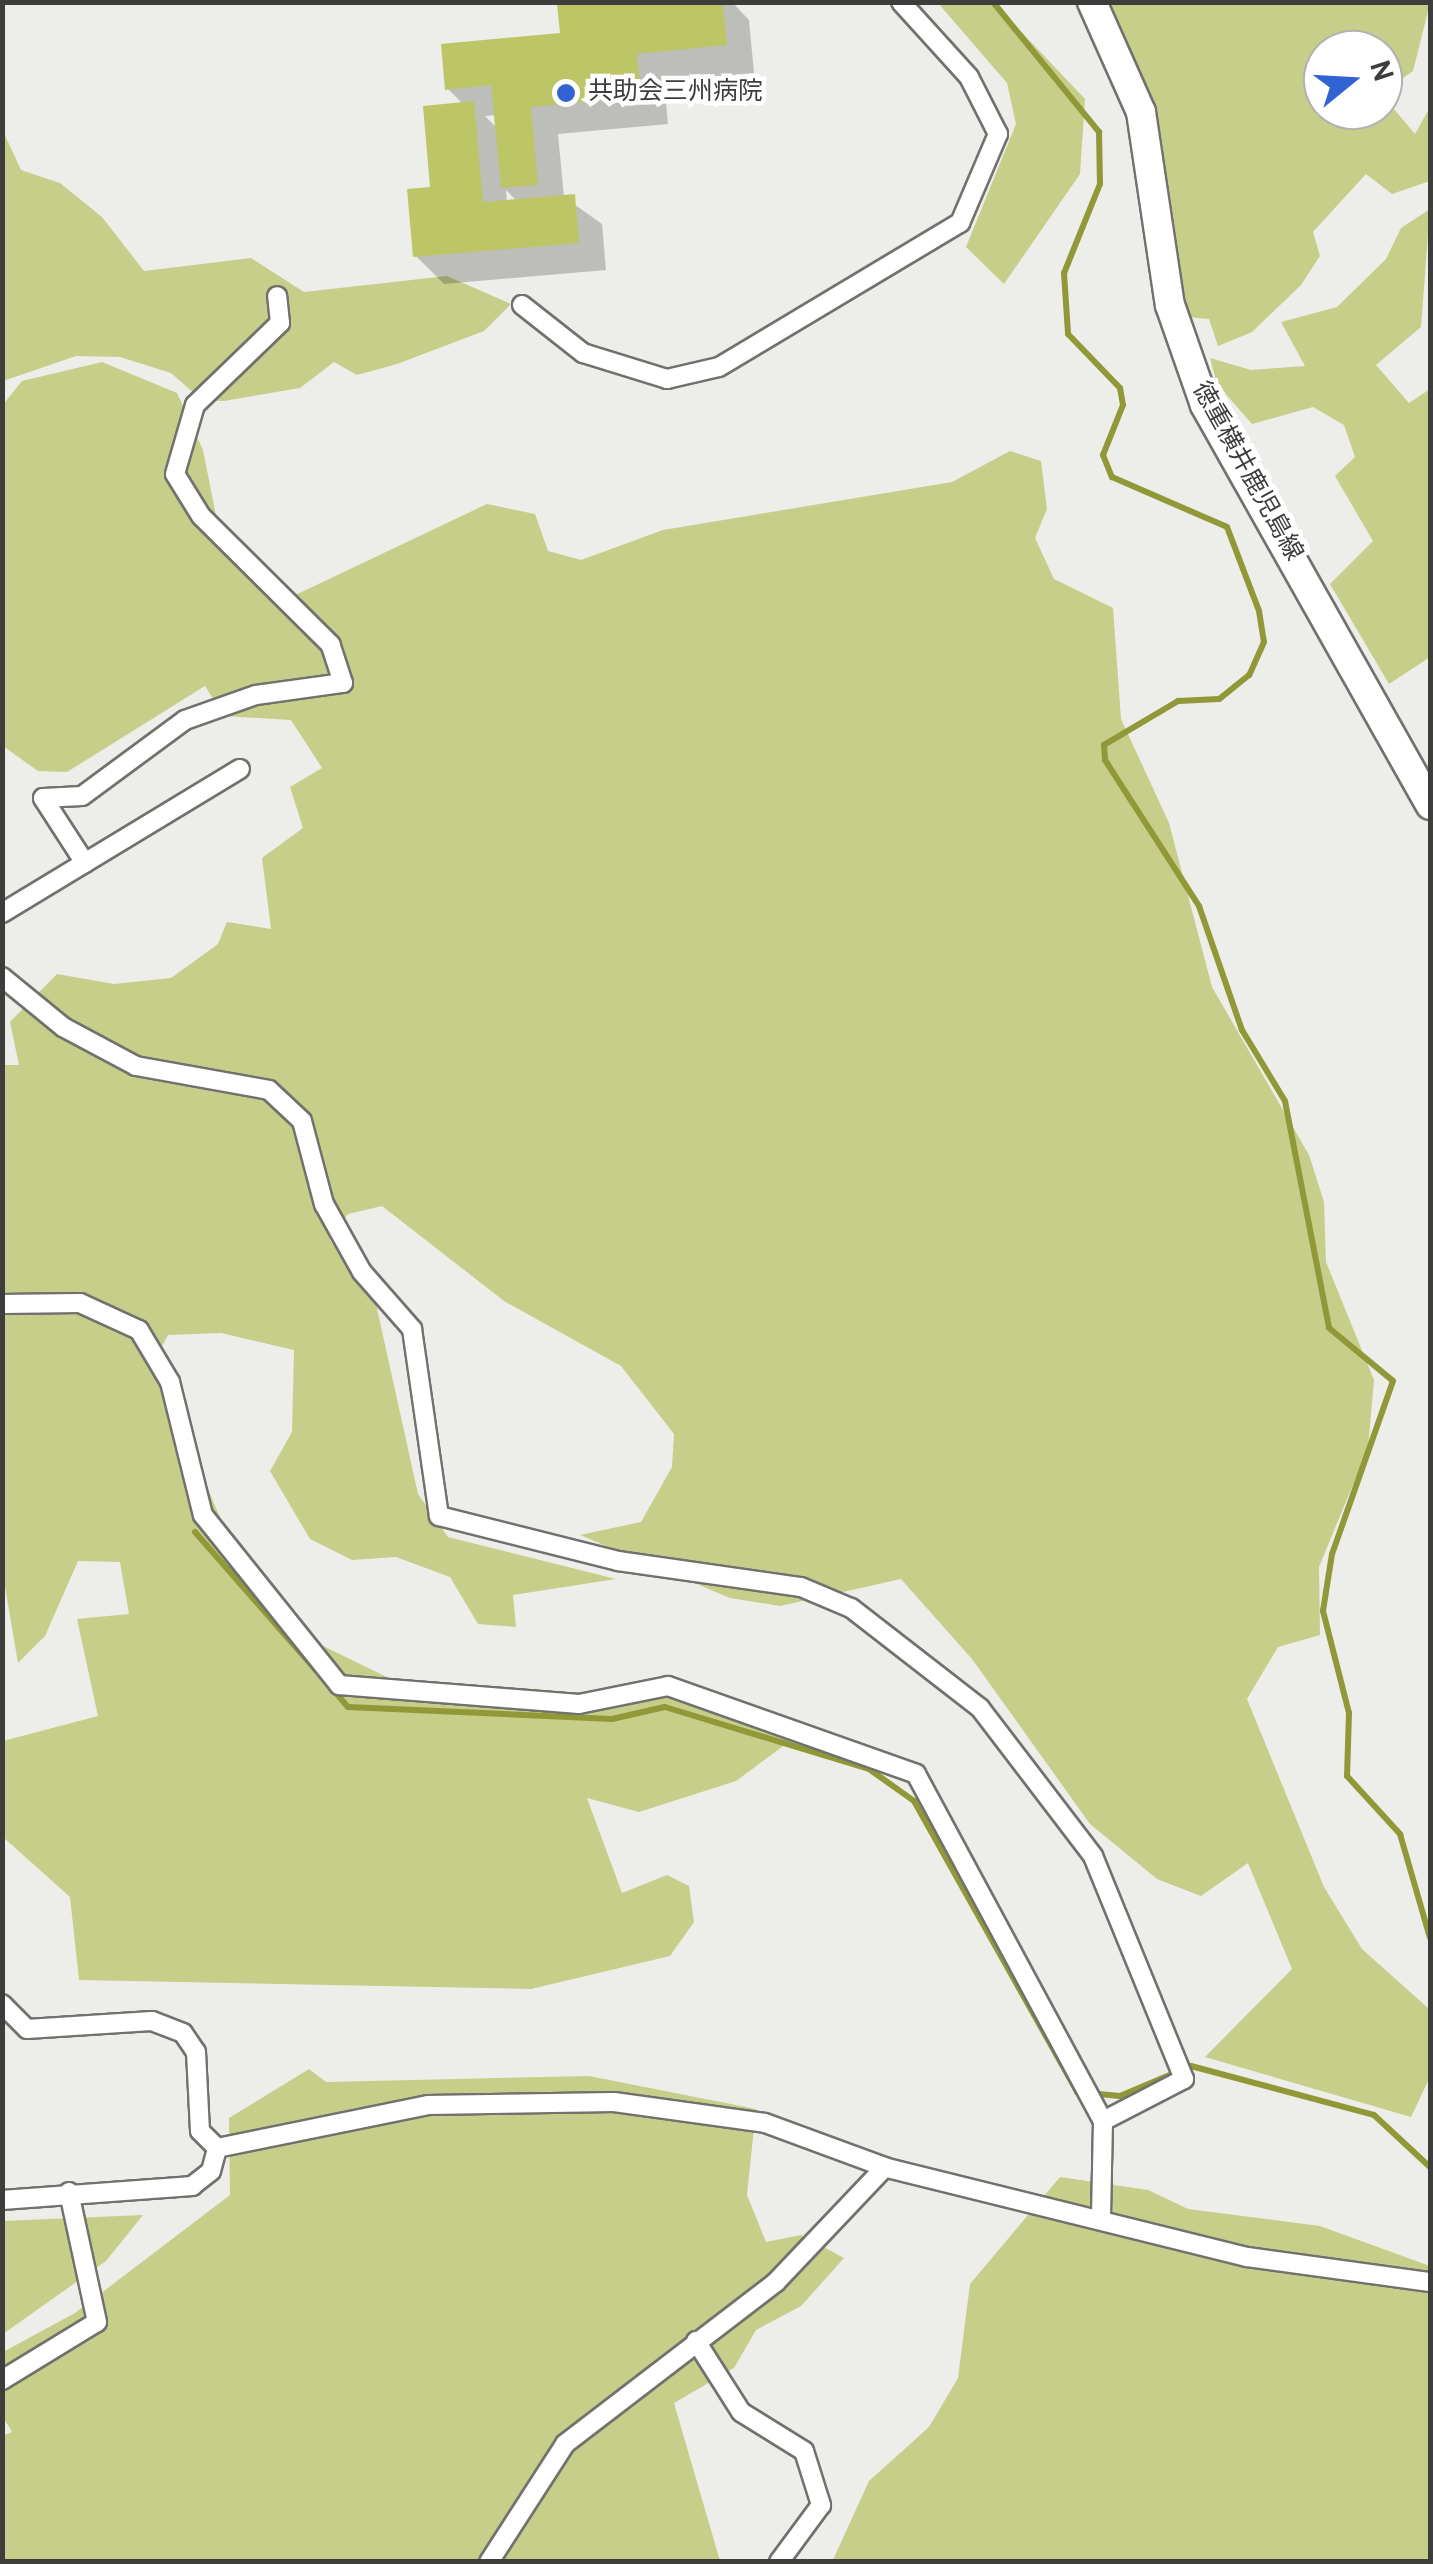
<!DOCTYPE html>
<meta charset="utf-8">
<style>
body{margin:0}
#map{position:relative;width:1433px;height:2564px;overflow:hidden;background:#edeee9;font-family:Overpass,"Noto Sans JP",sans-serif}
div>[style]{position:absolute}
.green>*{inset:0;background:#c6ce89}
.shadow>*{inset:0;background:#0003}
.stream>*{height:6px;margin:-3px;padding:0 3px;transform-origin:3px;border-radius:3px;background:#909837}
.building>*{inset:0;background:#bdc667}
.roads{filter:drop-shadow(2px 0 #71726d) drop-shadow(-2px 0 #71726d) drop-shadow(0 2px #71726d) drop-shadow(0 -2px #71726d)}
.minor>*{height:18px;margin:-9px;padding:0 9px;transform-origin:9px;border-radius:9px;background:#fff}
.secondary>*{height:28px;margin:-14px;padding:0 14px;transform-origin:14px;border-radius:14px;background:#fff}
.dots>*{width:28px;height:28px;translate:-50% -50%;box-sizing:border-box;border:5px solid #fff;border-radius:50%}
span{translate:-50% -50%;white-space:nowrap;text-align:center;line-height:1.15;-webkit-text-stroke:9px #fff;paint-order:stroke}
.poi-label{font-size:25px;color:#3d3d3b}
.left{translate:0 -50%;text-align:left}
.street-label{font-size:25px;color:#3d3d3b}
.frame{position:absolute;inset:0;border:5px solid #3d3d3b;pointer-events:none}
.north{position:absolute;left:1303px;top:30px;width:100px;height:100px;box-sizing:border-box;background:#fff;border:2px solid #b1b1b1;border-radius:50%;rotate:72deg;font-size:28px;font-weight:700;line-height:40px;text-align:center;color:#3d3d3b}
.north::after{content:'';display:block;margin:auto;width:35px;height:45px;background:#3263d2;clip-path:polygon(50% 0,100% 100%,50% 72%,0 100%)}
</style>
<div id="map">
<div class="green">
<i style="clip-path:polygon(938px 3px,994px 3px,1085px 99px,1080px 174px,1004px 284px,966px 247px,1016px 124px,1007px 83px)"></i>
<i style="clip-path:polygon(1106px 3px,1430px 3px,1413px 71px,1383px 92px,1383px 50px,1323px 50px,1323px 110px,1383px 110px,1383px 96px,1415px 134px,1430px 107px,1430px 181px,1392px 194px,1366px 174px,1313px 232px,1320px 256px,1301px 285px,1252px 332px,1218px 346px,1209px 319px,1187px 317px,1154px 115px)"></i>
<i style="clip-path:polygon(2px 129px,21px 170px,60px 183px,102px 217px,144px 271px,251px 258px,304px 292px,447px 276px,511px 304px,484px 331px,397px 364px,357px 375px,334px 362px,300px 388px,224px 401px,202px 400px,171px 373px,120px 357px,76px 356px,3px 381px)"></i>
<i style="clip-path:polygon(1430px 209px,1421px 327px,1376px 365px,1409px 403px,1430px 389px,1430px 657px,1389px 684px,1330px 584px,1373px 541px,1335px 476px,1355px 457px,1344px 425px,1313px 407px,1252px 424px,1217px 384px,1210px 358px,1251px 370px,1305px 366px,1281px 322px,1337px 307px,1386px 259px,1401px 228px)"></i>
<i style="clip-path:polygon(102px 362px,177px 393px,203px 450px,223px 551px,289px 598px,487px 504px,535px 514px,548px 551px,581px 560px,663px 530px,952px 482px,1010px 451px,1041px 461px,1047px 509px,1035px 538px,1054px 579px,1113px 608px,1121px 719px,1169px 823px,1212px 987px,1309px 1155px,1324px 1202px,1326px 1262px,1374px 1380px,1368px 1448px,1319px 1567px,1320px 1635px,1278px 1647px,1247px 1699px,1324px 1887px,1362px 1949px,1428px 2008px,1430px 2077px,1411px 2117px,1205px 2057px,1292px 1969px,1248px 1863px,1201px 1896px,1157px 1879px,1090px 1824px,972px 1659px,901px 1579px,780px 1606px,730px 1598px,580px 1535px,641px 1522px,672px 1467px,674px 1434px,621px 1366px,504px 1301px,382px 1206px,348px 1214px,330px 1240px,376px 1304px,418px 1494px,448px 1537px,616px 1579px,513px 1595px,516px 1627px,478px 1624px,450px 1577px,396px 1557px,352px 1560px,310px 1539px,270px 1471px,292px 1432px,294px 1350px,221px 1333px,168px 1335px,154px 1361px,248px 1584px,311px 1640px,403px 1685px,534px 1699px,623px 1690px,726px 1700px,794px 1738px,736px 1781px,639px 1812px,587px 1798px,622px 1893px,667px 1875px,689px 1886px,694px 1922px,670px 1956px,531px 1989px,79px 1980px,70px 1897px,3px 1837px,3px 1741px,98px 1716px,77px 1619px,129px 1614px,120px 1562px,78px 1561px,45px 1636px,18px 1663px,2px 1569px,2px 1065px,19px 1065px,10px 1022px,57px 974px,114px 984px,171px 978px,218px 944px,227px 922px,271px 929px,262px 858px,303px 828px,290px 787px,322px 768px,291px 720px,224px 716px,205px 686px,67px 772px,38px 771px,3px 746px,2px 406px,22px 381px)"></i>
<i style="clip-path:polygon(309px 2069px,326px 2082px,589px 2076px,756px 2109px,747px 2195px,766px 2242px,801px 2235px,844px 2258px,801px 2306px,756px 2330px,734px 2368px,674px 2403px,720px 2561px,3px 2561px,2px 2436px,12px 2432px,3px 2417px,3px 2352px,75px 2313px,230px 2195px,229px 2118px)"></i>
<i style="clip-path:polygon(1060px 2177px,1148px 2190px,1188px 2209px,1320px 2226px,1430px 2266px,1430px 2561px,832px 2562px,869px 2481px,929px 2427px,958px 2378px,970px 2284px)"></i>
<i style="clip-path:polygon(143px 2215px,106px 2261px,3px 2334px,3px 2221px)"></i>
</div>
<div class="shadow">
<i style="clip-path:polygon(evenodd,732px 2px,749px 20px,754px 73px,664px 81px,668px 124px,558px 134px,564px 197px,602px 224px,606px 270px,444px 284px,416px 256px,464px 105px,448px 89px,563px 35px,560px 6px,732px 2px,496px 115px,498px 129px,485px 116px,496px 115px,732px 2px,506px 190px,517px 201px,507px 202px,506px 190px)"></i>
</div>
<div class="stream">
<i style="left:993px;top:2px;width:168px;rotate:50.8deg"></i>
<i style="left:1099px;top:132px;width:52px;rotate:88.9deg"></i>
<i style="left:1100px;top:184px;width:96px;rotate:112deg"></i>
<i style="left:1064px;top:273px;width:61px;rotate:86.2deg"></i>
<i style="left:1068px;top:334px;width:75px;rotate:46.1deg"></i>
<i style="left:1120px;top:388px;width:17px;rotate:80deg"></i>
<i style="left:1123px;top:405px;width:54px;rotate:111.8deg"></i>
<i style="left:1103px;top:455px;width:24px;rotate:68deg"></i>
<i style="left:1112px;top:477px;width:125px;rotate:23.5deg"></i>
<i style="left:1227px;top:527px;width:90px;rotate:69.1deg"></i>
<i style="left:1259px;top:611px;width:31px;rotate:81deg"></i>
<i style="left:1264px;top:642px;width:36px;rotate:114deg"></i>
<i style="left:1249px;top:675px;width:38px;rotate:141deg"></i>
<i style="left:1219px;top:699px;width:41px;rotate:177.2deg"></i>
<i style="left:1178px;top:701px;width:86px;rotate:149.3deg"></i>
<i style="left:1104px;top:745px;width:15px;rotate:86deg"></i>
<i style="left:1105px;top:760px;width:174px;rotate:57.2deg"></i>
<i style="left:1199px;top:906px;width:131px;rotate:70.9deg"></i>
<i style="left:1242px;top:1030px;width:83px;rotate:58.8deg"></i>
<i style="left:1285px;top:1101px;width:231px;rotate:79deg"></i>
<i style="left:1329px;top:1328px;width:83px;rotate:39.6deg"></i>
<i style="left:1393px;top:1381px;width:183px;rotate:109.4deg"></i>
<i style="left:1332px;top:1554px;width:58px;rotate:99deg"></i>
<i style="left:1323px;top:1611px;width:105px;rotate:75.7deg"></i>
<i style="left:1349px;top:1713px;width:63px;rotate:91.8deg"></i>
<i style="left:1347px;top:1776px;width:79px;rotate:47.6deg"></i>
<i style="left:1400px;top:1834px;width:108px;rotate:73.9deg"></i>
<i style="left:195px;top:1532px;width:184px;rotate:48.8deg"></i>
<i style="left:331px;top:1687px;width:26px;rotate:50deg"></i>
<i style="left:348px;top:1707px;width:264px;rotate:2.6deg"></i>
<i style="left:612px;top:1719px;width:54px;rotate:-12.8deg"></i>
<i style="left:665px;top:1707px;width:213px;rotate:16.9deg"></i>
<i style="left:869px;top:1769px;width:55px;rotate:35.4deg"></i>
<i style="left:914px;top:1801px;width:334px;rotate:60.7deg"></i>
<i style="left:1077px;top:2092px;width:43px;rotate:5.3deg"></i>
<i style="left:1120px;top:2096px;width:77px;rotate:-22.9deg"></i>
<i style="left:1191px;top:2066px;width:189px;rotate:15deg"></i>
<i style="left:1374px;top:2115px;width:76px;rotate:42.9deg"></i>
</div>
<div class="building">
<i style="clip-path:polygon(723px 2px,727px 45px,637px 54px,641px 97px,531px 107px,538px 185px,501px 188px,491px 85px,445px 90px,441px 44px,560px 33px,557px 4px)"></i>
<i style="clip-path:polygon(474px 101px,483px 202px,575px 194px,579px 243px,413px 257px,407px 189px,430px 187px,423px 106px)"></i>
</div>
<div class="roads">
<div class="minor">
<i style="left:522px;top:305px;width:78px;rotate:38.2deg"></i>
<i style="left:583px;top:353px;width:88px;rotate:17.2deg"></i>
<i style="left:667px;top:379px;width:53px;rotate:-13deg"></i>
<i style="left:719px;top:367px;width:281px;rotate:-30.9deg"></i>
<i style="left:960px;top:223px;width:97px;rotate:-66.9deg"></i>
<i style="left:998px;top:134px;width:64px;rotate:-117deg"></i>
<i style="left:969px;top:77px;width:101px;rotate:-132.2deg"></i>
<i style="left:85px;top:863px;width:77px;rotate:-122.9deg"></i>
<i style="left:43px;top:798px;width:39px;rotate:-3deg"></i>
<i style="left:82px;top:796px;width:128px;rotate:-36.4deg"></i>
<i style="left:185px;top:720px;width:75px;rotate:-19.4deg"></i>
<i style="left:256px;top:695px;width:88px;rotate:-7.9deg"></i>
<i style="left:343px;top:683px;width:40px;rotate:-108deg"></i>
<i style="left:331px;top:645px;width:183px;rotate:-135.2deg"></i>
<i style="left:201px;top:516px;width:49px;rotate:-121.8deg"></i>
<i style="left:175px;top:474px;width:72px;rotate:-73.8deg"></i>
<i style="left:195px;top:405px;width:118px;rotate:-44deg"></i>
<i style="left:280px;top:323px;width:27px;rotate:-96deg"></i>
<i style="left:2px;top:913px;width:278px;rotate:-31.2deg"></i>
<i style="left:2px;top:977px;width:79px;rotate:39.3deg"></i>
<i style="left:63px;top:1027px;width:83px;rotate:28.1deg"></i>
<i style="left:136px;top:1066px;width:135px;rotate:10.2deg"></i>
<i style="left:269px;top:1090px;width:45px;rotate:43.2deg"></i>
<i style="left:302px;top:1121px;width:86px;rotate:75.2deg"></i>
<i style="left:324px;top:1204px;width:78px;rotate:60.8deg"></i>
<i style="left:362px;top:1272px;width:76px;rotate:48.7deg"></i>
<i style="left:412px;top:1329px;width:189px;rotate:81.8deg"></i>
<i style="left:439px;top:1516px;width:185px;rotate:14.1deg"></i>
<i style="left:618px;top:1561px;width:185px;rotate:8.1deg"></i>
<i style="left:801px;top:1587px;width:54px;rotate:22.8deg"></i>
<i style="left:851px;top:1608px;width:163px;rotate:37.8deg"></i>
<i style="left:980px;top:1708px;width:186px;rotate:52.6deg"></i>
<i style="left:1093px;top:1856px;width:241px;rotate:67.8deg"></i>
<i style="left:1184px;top:2079px;width:91px;rotate:152.6deg"></i>
<i style="left:1103px;top:2121px;width:96px;rotate:91.2deg"></i>
<i style="left:2px;top:1304px;width:78px;rotate:-0.7deg"></i>
<i style="left:80px;top:1303px;width:65px;rotate:24.6deg"></i>
<i style="left:139px;top:1330px;width:61px;rotate:59.2deg"></i>
<i style="left:170px;top:1382px;width:137px;rotate:76.1deg"></i>
<i style="left:203px;top:1515px;width:218px;rotate:51.3deg"></i>
<i style="left:339px;top:1685px;width:241px;rotate:4.5deg"></i>
<i style="left:579px;top:1704px;width:91px;rotate:-11.4deg"></i>
<i style="left:668px;top:1686px;width:263px;rotate:19.5deg"></i>
<i style="left:916px;top:1774px;width:394px;rotate:61.7deg"></i>
<i style="left:2px;top:2004px;width:35px;rotate:45deg"></i>
<i style="left:27px;top:2029px;width:125px;rotate:-3.7deg"></i>
<i style="left:152px;top:2021px;width:33px;rotate:21deg"></i>
<i style="left:183px;top:2033px;width:23px;rotate:56deg"></i>
<i style="left:196px;top:2052px;width:79px;rotate:87.1deg"></i>
<i style="left:200px;top:2131px;width:24px;rotate:45deg"></i>
<i style="left:2px;top:2200px;width:191px;rotate:-4.2deg"></i>
<i style="left:192px;top:2186px;width:24px;rotate:-38deg"></i>
<i style="left:211px;top:2171px;width:24px;rotate:-75deg"></i>
<i style="left:217px;top:2148px;width:215px;rotate:-11.5deg"></i>
<i style="left:428px;top:2105px;width:186px;rotate:-0.9deg"></i>
<i style="left:614px;top:2102px;width:152px;rotate:7.9deg"></i>
<i style="left:765px;top:2123px;width:130px;rotate:20.2deg"></i>
<i style="left:887px;top:2168px;width:371px;rotate:13.9deg"></i>
<i style="left:1247px;top:2257px;width:185px;rotate:7.8deg"></i>
<i style="left:696px;top:2341px;width:84px;rotate:57.6deg"></i>
<i style="left:741px;top:2412px;width:74px;rotate:31.8deg"></i>
<i style="left:804px;top:2451px;width:57px;rotate:72.5deg"></i>
<i style="left:821px;top:2505px;width:71px;rotate:126.4deg"></i>
<i style="left:2px;top:2380px;width:111px;rotate:-31.4deg"></i>
<i style="left:97px;top:2322px;width:133px;rotate:-102.2deg"></i>
<i style="left:489px;top:2562px;width:140px;rotate:-57.2deg"></i>
<i style="left:565px;top:2444px;width:266px;rotate:-37.5deg"></i>
<i style="left:776px;top:2282px;width:158px;rotate:-46.5deg"></i>
</div>
<div class="secondary">
<i style="left:1092px;top:2px;width:120px;rotate:66deg"></i>
<i style="left:1141px;top:112px;width:195px;rotate:81.5deg"></i>
<i style="left:1170px;top:305px;width:106px;rotate:70.7deg"></i>
<i style="left:1205px;top:405px;width:459px;rotate:60.6deg"></i>
</div>
</div>
<div class="dots">
<i style="left:566px;top:93px;background:#3263d2"></i>
</div>
<div class="poi-label">
<span class="left" style="left:588px;top:93px">共助会三州病院</span>
</div>
<div class="street-label">
<span style="left:1246px;top:472px;rotate:61deg">徳重横井鹿児島線</span>
</div>
<div class="frame"></div>
<div class="north">N</div>
</div>
